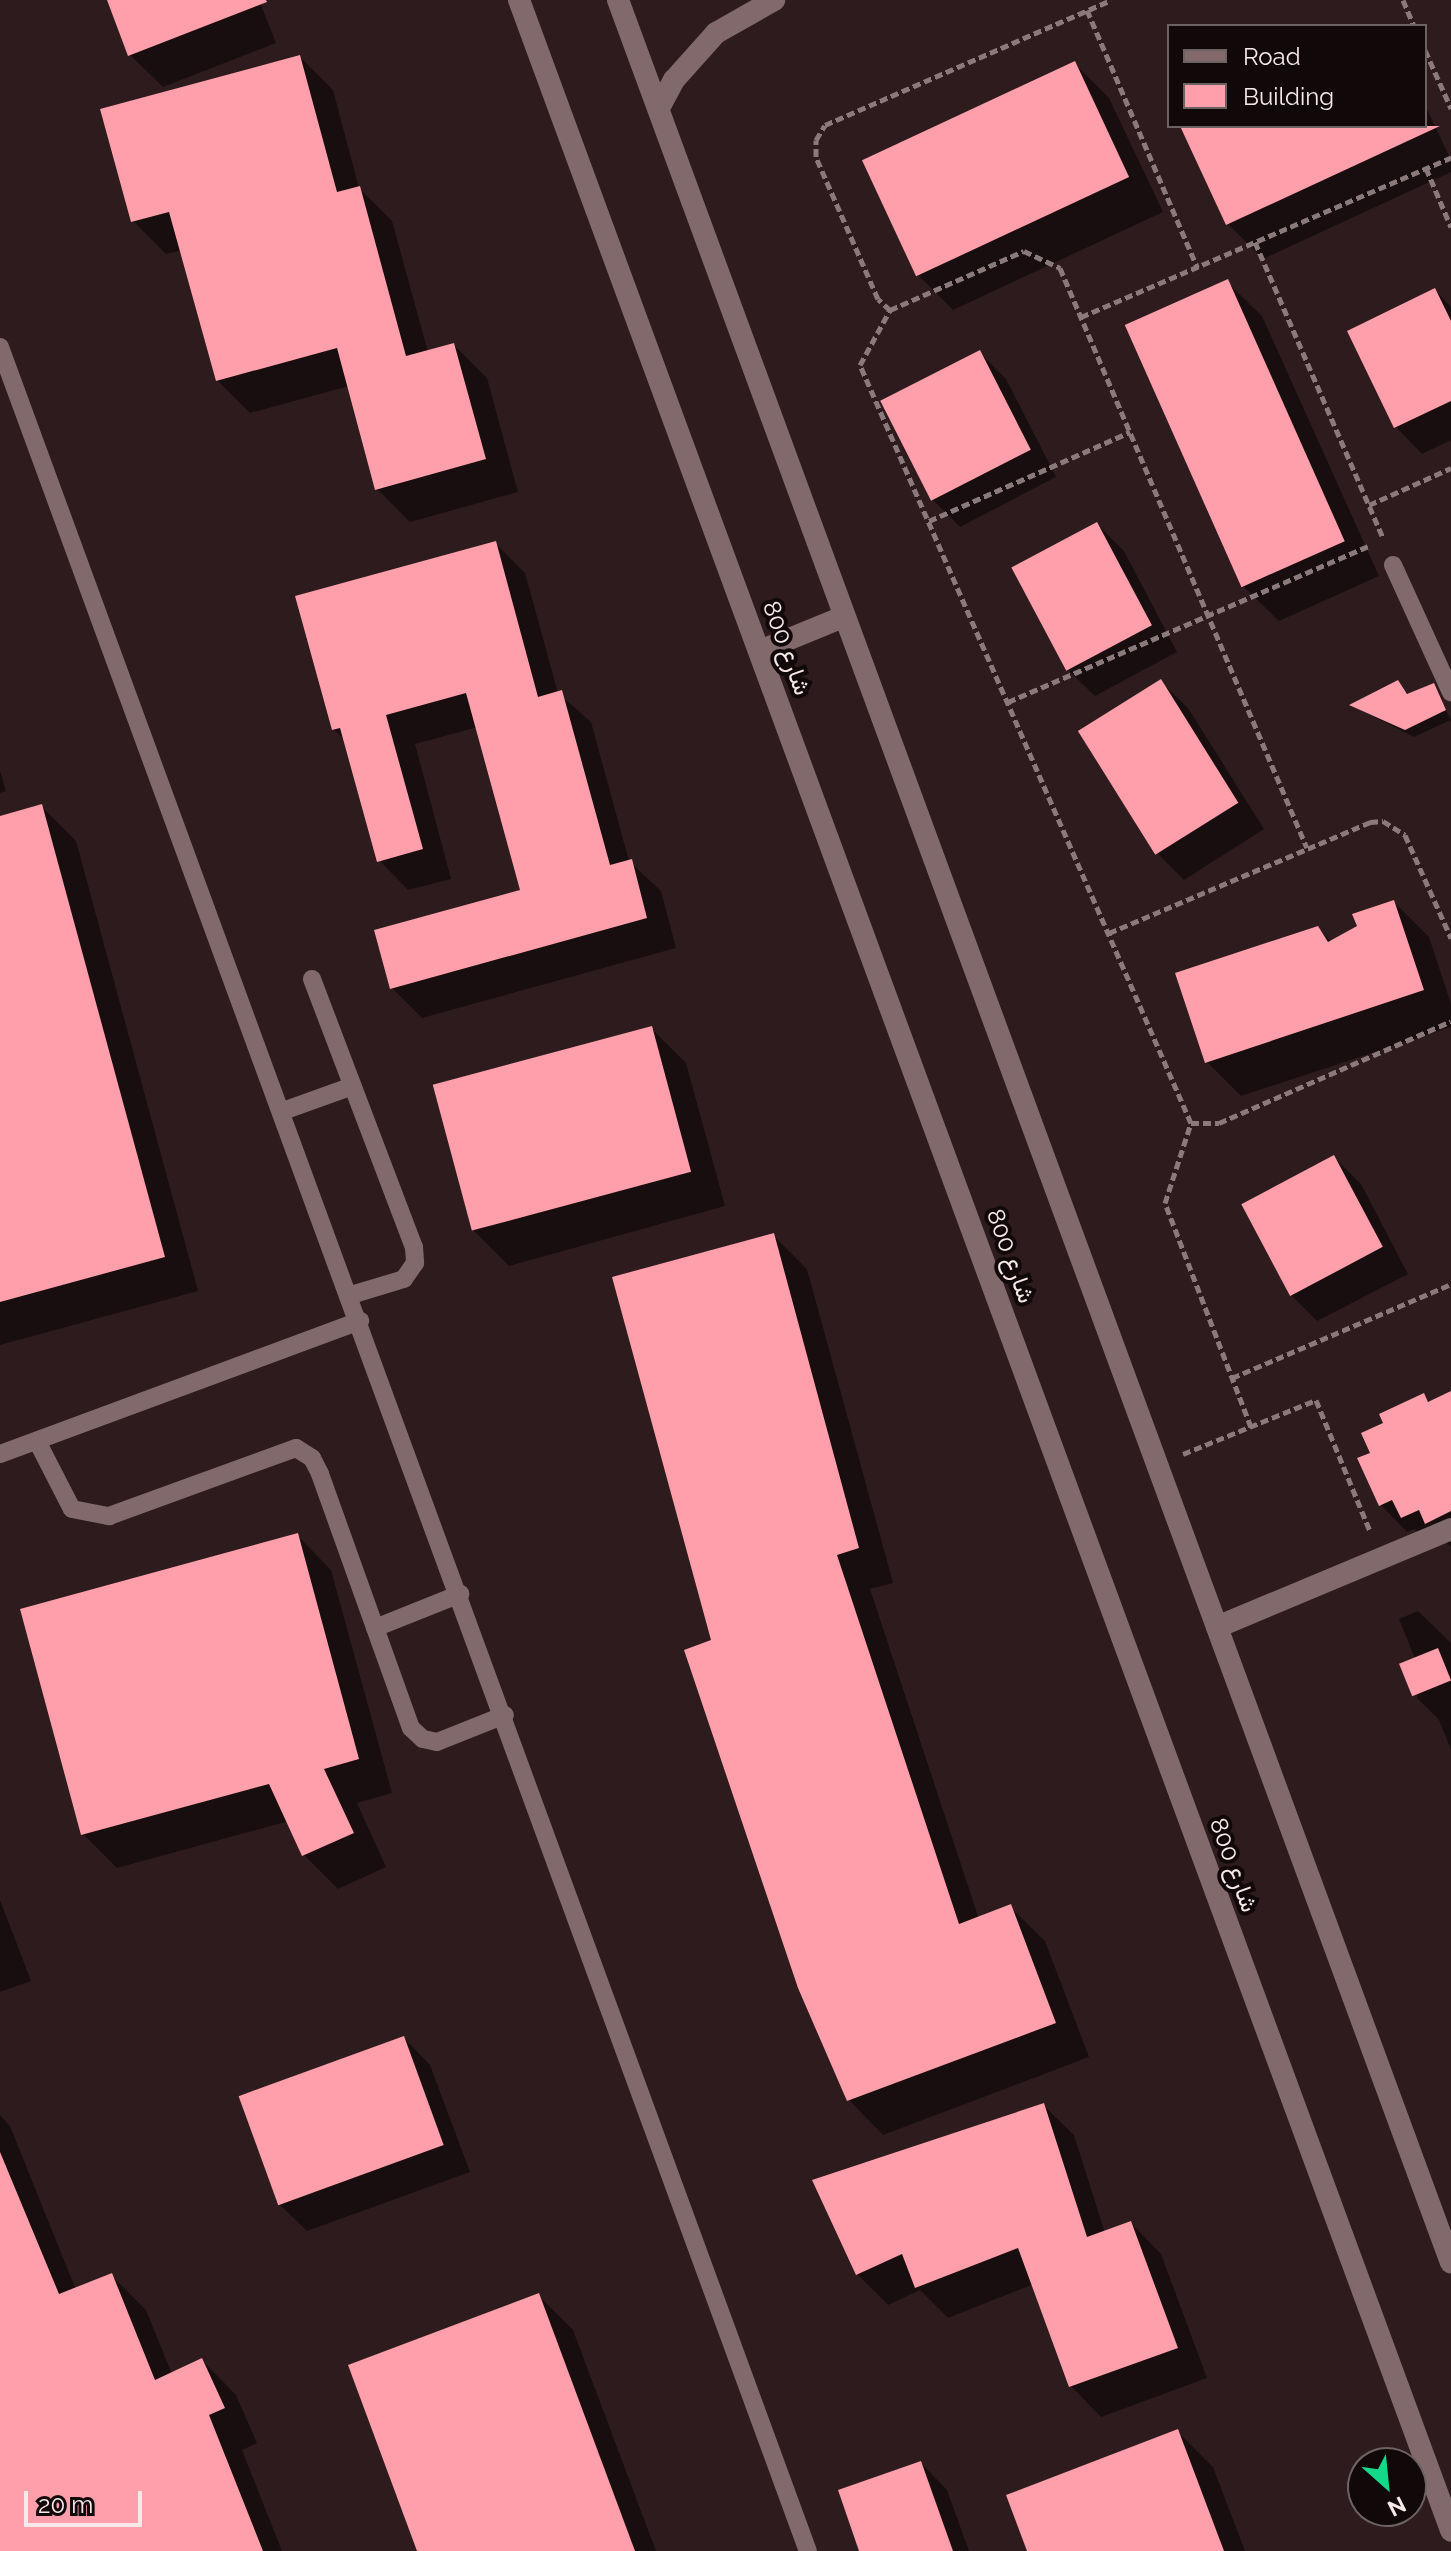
<!DOCTYPE html>
<meta charset="utf-8">
<style>
body{margin:0}
#map{position:relative;width:1451px;height:2551px;overflow:hidden;background:#2e1b1d;font-family:Raleway,Vazirmatn,sans-serif}
div>[style]{position:absolute}
.shadow>*{inset:0;background:#0007}
.building>*{inset:0;background:#fe9fab;transform-origin:0 0}
.path>*{height:5px;margin-top:-2.5px;transform-origin:0;background:repeating-linear-gradient(90deg,#8b7a7c 0 8px,transparent 0 12px)}
.service>*{height:18px;margin:-9px;padding:0 9px;transform-origin:9px;border-radius:9px;background:#826a6c}
.minor>*{height:22px;margin:-11px;padding:0 11px;transform-origin:11px;border-radius:11px;background:#826a6c}
span{translate:-50% -50%;white-space:nowrap;text-align:center;line-height:1.15;-webkit-text-stroke:8px #110809;paint-order:stroke}
.street-label{font-size:24px;color:#f7e8e9}
.legend{position:absolute;left:1167px;top:24px;width:260px;height:104px;box-sizing:border-box;background:#110809;border:2px solid #6d6263;margin:0;padding:10px 14px;list-style:none;font-size:24px;color:#f7e8e9}
.legend li{display:flex;align-items:center;gap:16px;height:40px}
.legend b{width:40px;border:2px solid #6d6263}
.north{position:absolute;left:1347px;top:2447px;width:80px;height:80px;box-sizing:border-box;background:#110809;border:2px solid #6d6263;border-radius:50%;rotate:153deg;font-size:22px;font-weight:700;line-height:32px;text-align:center;color:#f7e8e9}
.north::after{content:'';display:block;margin:auto;width:28px;height:36px;background:#14d989;clip-path:polygon(50% 0,100% 100%,50% 72%,0 100%)}
.scale{position:absolute;left:24px;top:2491px;width:118px;height:36px;box-sizing:border-box;border:4px solid #f7e8e9;border-top:0;padding-left:10px;font-size:24px;line-height:28px;white-space:nowrap;color:#f7e8e9;-webkit-text-stroke:6px #110809;paint-order:stroke}
</style>
<div id="map">
<div class="shadow">
<i style="clip-path:polygon(109px 0,259px 0,276px 43px,163px 87px,130px 55px)"></i>
<i style="clip-path:polygon(300px 57px,333px 90px,359px 188px,392px 221px,428px 352px,454px 345px,487px 378px,518px 492px,410px 522px,377px 489px,349px 386px,250px 413px,217px 380px,182px 250px,166px 254px,133px 221px)"></i>
<i style="clip-path:polygon(1075px 64px,1109px 98px,1163px 212px,953px 310px,918px 275px)"></i>
<i style="clip-path:polygon(1425px 105px,1451px 160px,1451px 172px,1263px 259px,1228px 224px,1185px 131px,1197px 126px,1425px 126px)"></i>
<i style="clip-path:polygon(1227px 282px,1262px 316px,1379px 576px,1279px 621px,1244px 587px)"></i>
<i style="clip-path:polygon(1435px 290px,1451px 307px,1451px 440px,1422px 454px,1396px 427px,1349px 332px)"></i>
<i style="clip-path:polygon(979px 352px,1006px 379px,1056px 477px,960px 527px,933px 500px,882px 402px)"></i>
<i style="clip-path:polygon(1097px 524px,1124px 551px,1177px 652px,1095px 696px,1068px 670px)"></i>
<i style="clip-path:polygon(495px 543px,525px 573px,558px 693px,591px 722px,629px 861px,661px 891px,676px 948px,422px 1018px,392px 988px,523px 891px,478px 727px,415px 744px,451px 879px,408px 890px,379px 860px,346px 741px,333px 729px)"></i>
<i style="clip-path:polygon(1161px 682px,1188px 708px,1264px 829px,1184px 880px,1157px 853px)"></i>
<i style="clip-path:polygon(1398px 683px,1409px 695px,1433px 685px,1451px 720px,1414px 737px,1353px 706px)"></i>
<i style="clip-path:polygon(0 771px,6px 791px,0 793px)"></i>
<i style="clip-path:polygon(41px 806px,76px 841px,198px 1291px,0 1345px,0 818px)"></i>
<i style="clip-path:polygon(1394px 902px,1429px 937px,1451px 1004px,1451px 1027px,1241px 1096px,1207px 1062px,1317px 928px,1332px 942px)"></i>
<i style="clip-path:polygon(651px 1028px,686px 1063px,725px 1206px,509px 1266px,474px 1231px)"></i>
<i style="clip-path:polygon(1334px 1157px,1361px 1184px,1408px 1274px,1317px 1321px,1290px 1294px)"></i>
<i style="clip-path:polygon(773px 1235px,807px 1269px,893px 1583px,870px 1589px,979px 1919px,1010px 1907px,1045px 1941px,1089px 2057px,883px 2135px,849px 2100px,713px 1641px)"></i>
<i style="clip-path:polygon(1423px 1395px,1431px 1403px,1451px 1401px,1451px 1547px,1442px 1538px,1430px 1544px,1414px 1529px,1407px 1532px,1381px 1505px,1372px 1454px,1386px 1424px)"></i>
<i style="clip-path:polygon(297px 1535px,331px 1570px,392px 1793px,357px 1803px,386px 1867px,338px 1889px,304px 1855px,289px 1821px,117px 1868px,83px 1834px)"></i>
<i style="clip-path:polygon(1418px 1611px,1451px 1643px,1451px 1750px,1439px 1720px,1417px 1698px,1416px 1661px,1399px 1619px)"></i>
<i style="clip-path:polygon(0 1900px,31px 1981px,0 1992px)"></i>
<i style="clip-path:polygon(404px 2038px,430px 2065px,470px 2172px,307px 2231px,280px 2205px)"></i>
<i style="clip-path:polygon(1043px 2105px,1074px 2135px,1105px 2233px,1131px 2223px,1161px 2254px,1207px 2378px,1101px 2417px,1071px 2386px,1034px 2284px,948px 2318px,920px 2290px,888px 2305px,857px 2274px)"></i>
<i style="clip-path:polygon(0 2115px,10px 2126px,76px 2290px,112px 2276px,146px 2310px,172px 2374px,202px 2360px,236px 2395px,257px 2443px,242px 2450px,282px 2551px,0 2551px)"></i>
<i style="clip-path:polygon(538px 2295px,573px 2330px,656px 2551px,419px 2551px)"></i>
<i style="clip-path:polygon(1178px 2432px,1213px 2467px,1245px 2551px,1030px 2551px)"></i>
<i style="clip-path:polygon(921px 2463px,947px 2490px,969px 2551px,861px 2551px)"></i>
</div>
<div class="building">
<i style="clip-path:polygon(107px 0,266px 0,267px 2px,128px 56px)"></i>
<i style="clip-path:polygon(300px 55px,337px 192px,360px 186px,406px 356px,454px 343px,486px 459px,375px 490px,337px 348px,216px 381px,169px 212px,131px 222px,100px 109px)"></i>
<i style="left:1075px;top:61px;width:128px;height:235px;rotate:65deg"></i>
<i style="clip-path:polygon(1180px 126px,1440px 126px,1226px 225px)"></i>
<i style="left:1228px;top:279px;width:287px;height:113px;rotate:66deg"></i>
<i style="clip-path:polygon(1435px 288px,1451px 321px,1451px 401px,1394px 428px,1347px 331px)"></i>
<i style="left:980px;top:350px;width:112px;height:112px;rotate:63deg"></i>
<i style="left:1097px;top:522px;width:117px;height:97px;rotate:62deg"></i>
<i style="clip-path:polygon(496px 541px,538px 697px,562px 690px,610px 865px,632px 859px,647px 918px,390px 989px,374px 930px,520px 890px,466px 693px,386px 715px,423px 849px,377px 862px,340px 728px,332px 730px,295px 596px)"></i>
<i style="left:1161px;top:679px;width:146px;height:98px;rotate:58deg"></i>
<i style="clip-path:polygon(1398px 680px,1407px 694px,1434px 683px,1446px 710px,1405px 730px,1349px 705px)"></i>
<i style="clip-path:polygon(42px 804px,165px 1257px,0 1302px,0 816px)"></i>
<i style="clip-path:polygon(1394px 900px,1424px 990px,1205px 1063px,1175px 973px,1318px 926px,1328px 942px,1357px 926px,1352px 914px)"></i>
<i style="left:652px;top:1026px;width:151px;height:227px;rotate:75deg"></i>
<i style="left:1334px;top:1155px;width:104px;height:105px;rotate:62deg"></i>
<i style="clip-path:polygon(774px 1233px,859px 1548px,837px 1555px,959px 1924px,1011px 1904px,1056px 2023px,847px 2101px,798px 1988px,684px 1650px,711px 1640px,612px 1277px)"></i>
<i style="clip-path:polygon(1451px 1391px,1451px 1511px,1425px 1524px,1419px 1510px,1401px 1518px,1392px 1500px,1379px 1506px,1357px 1458px,1370px 1453px,1361px 1433px,1383px 1423px,1379px 1414px,1424px 1393px,1428px 1402px)"></i>
<i style="clip-path:polygon(298px 1533px,359px 1759px,324px 1769px,354px 1833px,302px 1856px,269px 1784px,81px 1835px,20px 1609px)"></i>
<i style="left:1438px;top:1648px;width:35px;height:42px;rotate:68deg"></i>
<i style="left:404px;top:2036px;width:116px;height:176px;rotate:70deg"></i>
<i style="clip-path:polygon(1044px 2103px,1087px 2237px,1131px 2221px,1178px 2348px,1069px 2387px,1018px 2248px,915px 2288px,902px 2254px,856px 2275px,812px 2180px)"></i>
<i style="clip-path:polygon(0 2152px,59px 2294px,112px 2273px,155px 2380px,202px 2358px,225px 2408px,209px 2415px,263px 2551px,0 2551px)"></i>
<i style="clip-path:polygon(539px 2293px,635px 2551px,417px 2551px,348px 2365px)"></i>
<i style="clip-path:polygon(1178px 2429px,1224px 2551px,1027px 2551px,1006px 2495px)"></i>
<i style="clip-path:polygon(921px 2461px,953px 2551px,859px 2551px,838px 2490px)"></i>
</div>
<div class="path">
<i style="left:1403px;top:0;width:28px;rotate:67deg"></i>
<i style="left:1087px;top:10px;width:280px;rotate:66.8deg"></i>
<i style="left:1425px;top:50px;width:64px;rotate:65.9deg"></i>
<i style="left:1426px;top:168px;width:64px;rotate:67deg"></i>
<i style="left:1255px;top:242px;width:322px;rotate:66.6deg"></i>
<i style="left:890px;top:310px;width:16px;rotate:-137deg"></i>
<i style="left:878px;top:299px;width:155px;rotate:-113.6deg"></i>
<i style="left:816px;top:157px;width:17px;rotate:-90deg"></i>
<i style="left:816px;top:140px;width:17px;rotate:-59deg"></i>
<i style="left:825px;top:125px;width:312px;rotate:-23.6deg"></i>
<i style="left:1081px;top:317px;width:403px;rotate:-23.3deg"></i>
<i style="left:1369px;top:505px;width:90px;rotate:-24.3deg"></i>
<i style="left:929px;top:521px;width:220px;rotate:-23.9deg"></i>
<i style="left:1008px;top:702px;width:395px;rotate:-23.4deg"></i>
<i style="left:1109px;top:933px;width:284px;rotate:-23deg"></i>
<i style="left:1370px;top:822px;width:13px;rotate:-4deg"></i>
<i style="left:1383px;top:821px;width:26px;rotate:32deg"></i>
<i style="left:1405px;top:835px;width:113px;rotate:65.9deg"></i>
<i style="left:1191px;top:1123px;width:28px"></i>
<i style="left:1219px;top:1123px;width:253px;rotate:-23.7deg"></i>
<i style="left:1232px;top:1378px;width:238px;rotate:-23.2deg"></i>
<i style="left:1251px;top:1427px;width:240px;rotate:-111deg"></i>
<i style="left:1165px;top:1203px;width:84px;rotate:-72deg"></i>
<i style="left:1191px;top:1123px;width:827px;rotate:-113.59deg"></i>
<i style="left:860px;top:365px;width:63px;rotate:-61.4deg"></i>
<i style="left:890px;top:310px;width:146px;rotate:-23.8deg"></i>
<i style="left:1024px;top:251px;width:40px;rotate:25deg"></i>
<i style="left:1060px;top:268px;width:630px;rotate:66.93deg"></i>
<i style="left:1183px;top:1454px;width:144px;rotate:-22.1deg"></i>
<i style="left:1316px;top:1400px;width:142px;rotate:67.6deg"></i>
</div>
<div class="service">
<i style="left:0;top:347px;width:2347px;rotate:69.87deg"></i>
<i style="left:1393px;top:565px;width:140px;rotate:65.5deg"></i>
<i style="left:312px;top:979px;width:287px;rotate:69.2deg"></i>
<i style="left:414px;top:1247px;width:16px;rotate:86deg"></i>
<i style="left:415px;top:1263px;width:19px;rotate:125deg"></i>
<i style="left:404px;top:1279px;width:55px;rotate:163.2deg"></i>
<i style="left:283px;top:1111px;width:74px;rotate:-19.7deg"></i>
<i style="left:37px;top:1441px;width:76px;rotate:62.8deg"></i>
<i style="left:72px;top:1509px;width:38px;rotate:11deg"></i>
<i style="left:109px;top:1516px;width:199px;rotate:-20deg"></i>
<i style="left:296px;top:1448px;width:19px;rotate:32deg"></i>
<i style="left:312px;top:1458px;width:18px;rotate:63deg"></i>
<i style="left:320px;top:1474px;width:270px;rotate:70.3deg"></i>
<i style="left:411px;top:1728px;width:16px;rotate:43deg"></i>
<i style="left:423px;top:1739px;width:14px;rotate:12deg"></i>
<i style="left:437px;top:1742px;width:73px;rotate:-21.7deg"></i>
<i style="left:0;top:1454px;width:384px;rotate:-20.3deg"></i>
<i style="left:375px;top:1628px;width:92px;rotate:-21.8deg"></i>
</div>
<div class="minor">
<i style="left:519px;top:0;width:2697px;rotate:69.78deg"></i>
<i style="left:618px;top:0;width:2411px;rotate:69.79deg"></i>
<i style="left:659px;top:108px;width:32px;rotate:-62deg"></i>
<i style="left:674px;top:80px;width:63px;rotate:-48.2deg"></i>
<i style="left:716px;top:33px;width:67px;rotate:-29.6deg"></i>
<i style="left:760px;top:651px;width:90px;rotate:-22.3deg"></i>
<i style="left:1217px;top:1627px;width:254px;rotate:-22.7deg"></i>
</div>
<div class="street-label">
<span style="left:787px;top:648px;rotate:70deg">شارع 800</span>
<span style="left:1011px;top:1256px;rotate:70deg">شارع 800</span>
<span style="left:1234px;top:1865px;rotate:70deg">شارع 800</span>
</div>
<ul class="legend">
<li><b style="height:10px;background:#826a6c"></b>Road</li>
<li><b style="height:22px;background:#fe9fab"></b>Building</li>
</ul>
<div class="north">N</div>
<div class="scale">20 m</div>
</div>
